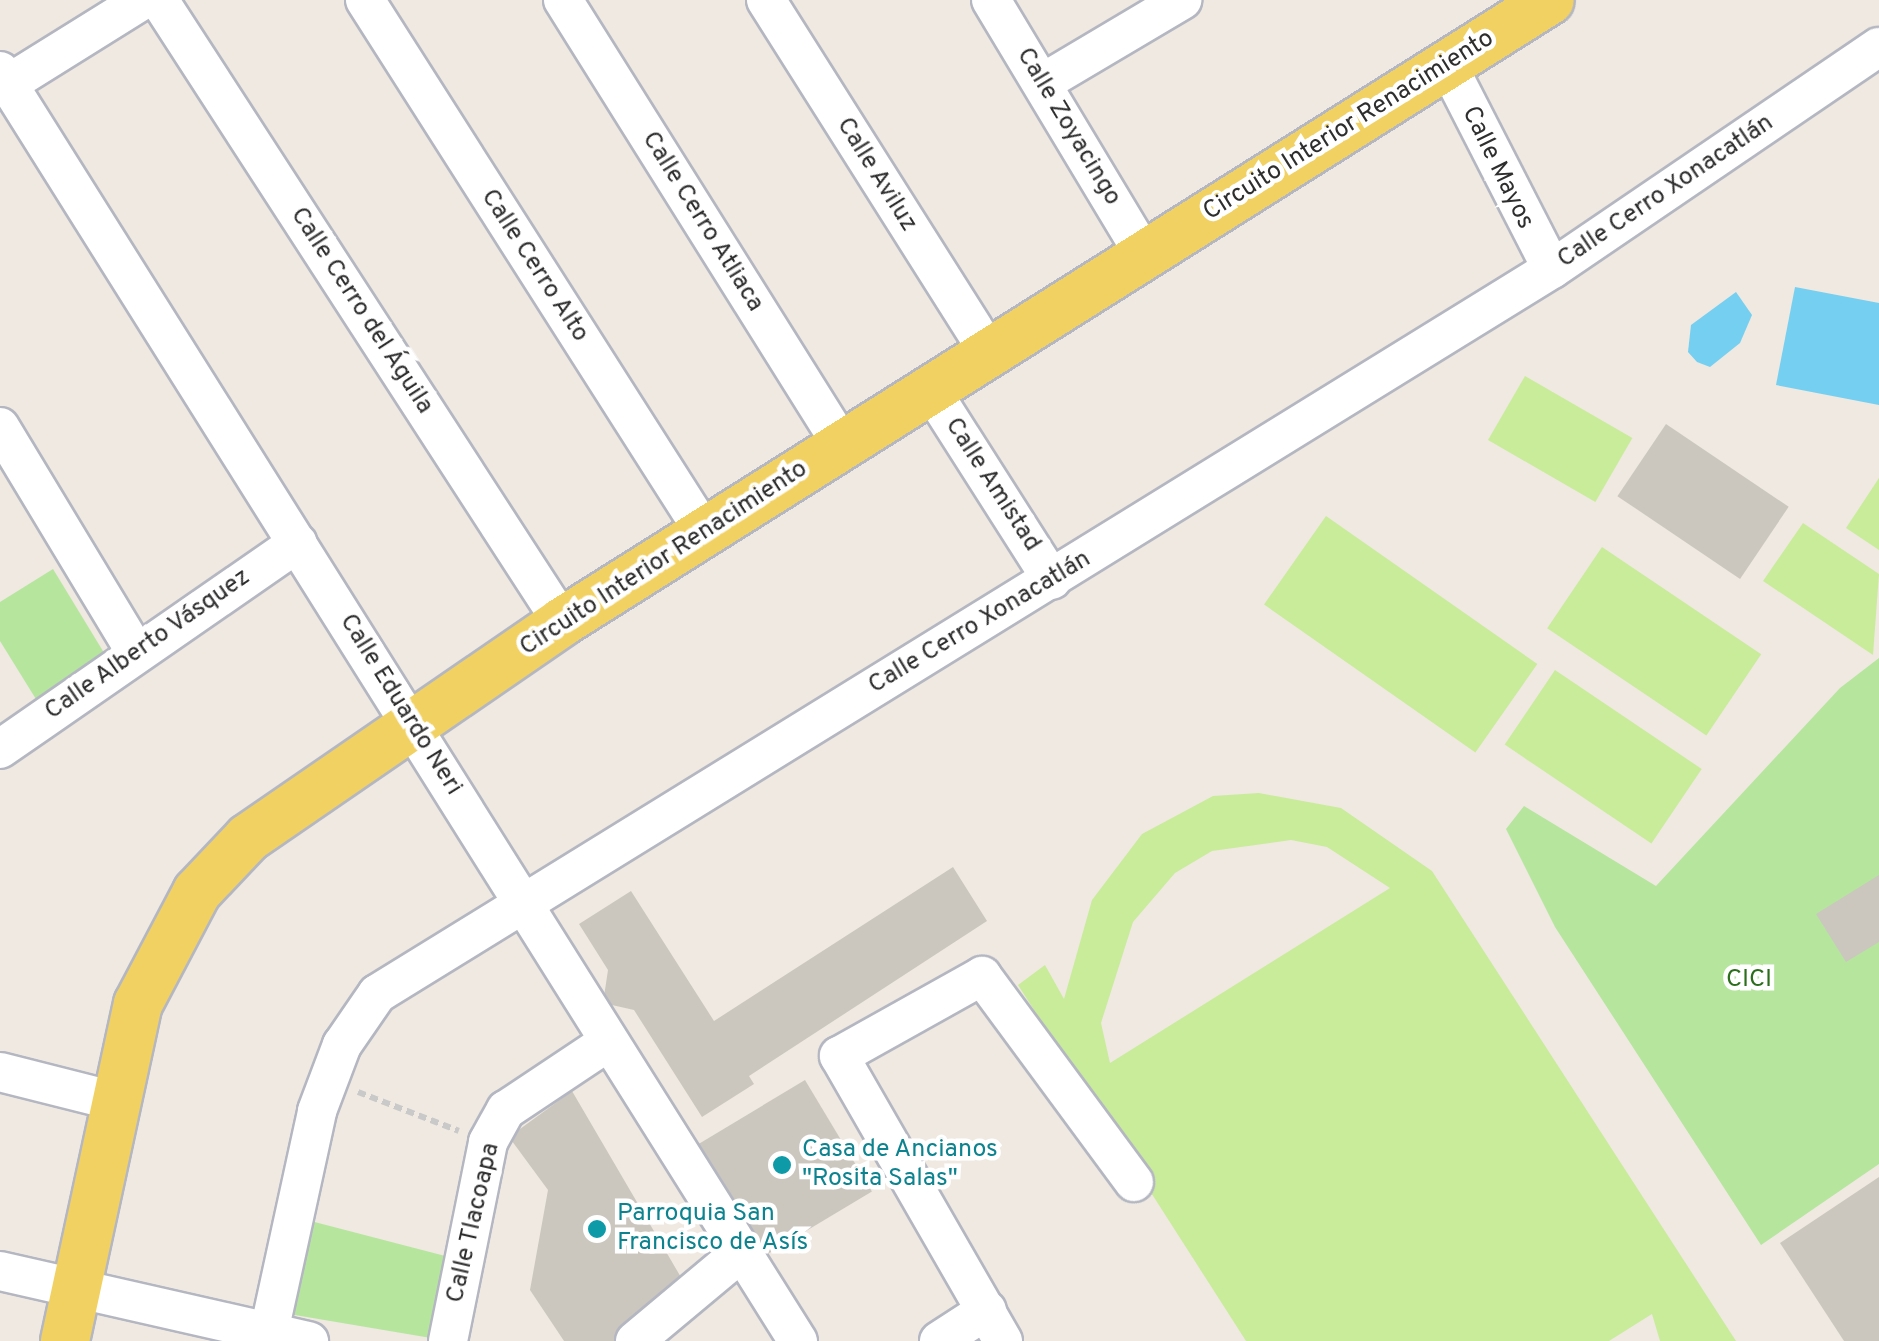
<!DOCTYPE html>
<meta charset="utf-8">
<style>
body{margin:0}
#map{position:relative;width:1879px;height:1341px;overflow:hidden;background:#efe9e1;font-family:Overpass,sans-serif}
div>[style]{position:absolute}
.green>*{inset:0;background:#b6e59e}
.pitch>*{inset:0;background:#c9ec9a;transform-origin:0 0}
.water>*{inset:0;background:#75cff0}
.building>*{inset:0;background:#cbc7bf;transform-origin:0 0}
.path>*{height:6px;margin-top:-3px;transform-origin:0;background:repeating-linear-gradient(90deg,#c9c9c9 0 8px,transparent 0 13px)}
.roads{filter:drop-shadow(2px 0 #b4b7c1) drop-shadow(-2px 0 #b4b7c1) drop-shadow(0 2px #b4b7c1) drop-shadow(0 -2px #b4b7c1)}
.minor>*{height:38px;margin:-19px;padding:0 19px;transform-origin:19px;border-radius:19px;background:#fff}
.major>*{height:48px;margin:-24px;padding:0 24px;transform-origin:24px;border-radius:24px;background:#f2d163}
.dots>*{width:28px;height:28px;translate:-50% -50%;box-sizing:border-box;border:5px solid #fff;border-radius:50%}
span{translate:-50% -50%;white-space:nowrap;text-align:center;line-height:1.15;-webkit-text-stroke:9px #fff;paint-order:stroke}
.street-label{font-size:25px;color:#2e2e2e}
.park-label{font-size:25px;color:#2c6e1b}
.culture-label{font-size:25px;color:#0d838f}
.left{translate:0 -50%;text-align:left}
</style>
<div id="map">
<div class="green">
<i style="clip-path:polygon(53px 569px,109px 661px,39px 704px,0 641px,0 602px)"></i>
<i style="clip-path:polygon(1879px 658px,1879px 1164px,1761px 1245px,1555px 927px,1506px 829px,1524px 806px,1656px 886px,1840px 688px)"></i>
<i style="clip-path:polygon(303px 1219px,449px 1257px,431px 1338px,283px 1313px)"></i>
</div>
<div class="pitch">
<i style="left:1525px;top:376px;width:124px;height:74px;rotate:30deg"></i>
<i style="clip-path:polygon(1879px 478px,1879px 550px,1846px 528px)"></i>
<i style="left:1326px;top:516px;width:258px;height:108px;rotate:35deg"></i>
<i style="clip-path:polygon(1803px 523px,1879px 574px,1873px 655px,1763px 581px)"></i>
<i style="left:1602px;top:547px;width:192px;height:98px;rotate:34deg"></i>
<i style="left:1555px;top:670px;width:177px;height:90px;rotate:34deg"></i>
<i style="clip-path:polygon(evenodd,1259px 793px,1341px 808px,1432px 871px,1736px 1341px,1660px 1341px,1652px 1314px,1609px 1341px,1246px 1341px,1018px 985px,1045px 965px,1064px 999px,1092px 900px,1142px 834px,1213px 796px,1259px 793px,1291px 840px,1327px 847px,1390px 888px,1110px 1063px,1101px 1023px,1133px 922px,1175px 873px,1212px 851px,1291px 840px)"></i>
</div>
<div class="water">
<i style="clip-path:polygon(1795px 287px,1879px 303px,1879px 405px,1776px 385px)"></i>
<i style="clip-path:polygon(1736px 292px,1752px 315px,1740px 343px,1710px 367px,1697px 362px,1688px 352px,1691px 325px)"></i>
</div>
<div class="building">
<i style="left:1666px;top:424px;width:148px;height:87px;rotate:34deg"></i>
<i style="clip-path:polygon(953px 867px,987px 921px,749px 1076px,754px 1084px,702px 1117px,634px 1010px,603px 1003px,608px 970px,579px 924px,631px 891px,714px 1021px)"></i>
<i style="clip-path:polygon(1879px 875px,1879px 942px,1846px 962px,1816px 914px)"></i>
<i style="left:805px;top:1080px;width:130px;height:128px;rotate:59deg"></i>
<i style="clip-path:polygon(572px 1091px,689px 1291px,620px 1341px,564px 1341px,530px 1290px,548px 1190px,509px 1137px)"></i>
<i style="clip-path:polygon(1879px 1177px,1879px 1341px,1844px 1341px,1780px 1243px)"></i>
</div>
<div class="path">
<i style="left:358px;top:1092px;width:108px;rotate:21.1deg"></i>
</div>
<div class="roads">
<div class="minor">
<i style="left:159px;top:0;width:741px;rotate:57.06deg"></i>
<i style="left:365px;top:0;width:631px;rotate:57.49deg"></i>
<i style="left:563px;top:0;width:525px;rotate:57.91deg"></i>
<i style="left:766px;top:0;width:413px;rotate:57.7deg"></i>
<i style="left:991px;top:0;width:297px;rotate:59deg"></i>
<i style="left:1447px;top:64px;width:230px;rotate:62.9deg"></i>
<i style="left:0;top:71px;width:1500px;rotate:57.86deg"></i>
<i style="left:1044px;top:82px;width:161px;rotate:-30.7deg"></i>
<i style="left:8px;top:84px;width:159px;rotate:-31.9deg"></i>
<i style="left:931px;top:390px;width:225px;rotate:57.5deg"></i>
<i style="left:0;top:427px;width:262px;rotate:58.9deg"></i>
<i style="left:0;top:749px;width:362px;rotate:-34.7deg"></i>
<i style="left:0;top:1072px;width:119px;rotate:14.2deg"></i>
<i style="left:0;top:1271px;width:317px;rotate:12.8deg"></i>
<i style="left:269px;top:1332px;width:226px;rotate:-77.7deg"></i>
<i style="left:317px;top:1111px;width:71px;rotate:-69.3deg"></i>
<i style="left:342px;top:1045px;width:62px;rotate:-55.5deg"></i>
<i style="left:377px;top:994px;width:1381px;rotate:-31.68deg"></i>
<i style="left:1552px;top:269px;width:395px;rotate:-34.2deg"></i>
<i style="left:448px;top:1341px;width:203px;rotate:-78.6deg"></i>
<i style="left:488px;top:1142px;width:37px;rotate:-61deg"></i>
<i style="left:506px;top:1110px;width:123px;rotate:-33.7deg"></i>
<i style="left:635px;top:1341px;width:134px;rotate:-39.9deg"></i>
<i style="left:939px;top:1341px;width:57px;rotate:-32.9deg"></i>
<i style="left:1003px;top:1341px;width:329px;rotate:-119.9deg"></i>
<i style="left:839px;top:1056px;width:164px;rotate:-29.2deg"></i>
<i style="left:982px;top:976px;width:256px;rotate:53.6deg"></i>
</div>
<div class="major">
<i style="left:65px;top:1341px;width:345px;rotate:-77.8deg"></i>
<i style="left:138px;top:1004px;width:127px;rotate:-62.2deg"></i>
<i style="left:197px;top:892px;width:74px;rotate:-46.6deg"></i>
<i style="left:248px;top:838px;width:381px;rotate:-34.5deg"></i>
<i style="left:562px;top:622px;width:1167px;rotate:-32.19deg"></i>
</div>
</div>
<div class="dots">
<i style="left:782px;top:1165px;background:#0f9aa8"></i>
<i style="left:597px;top:1229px;background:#0f9aa8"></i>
</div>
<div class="street-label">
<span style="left:1349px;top:126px;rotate:-32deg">Circuito Interior Renacimiento</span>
<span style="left:1068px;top:127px;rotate:59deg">Calle Zoyacingo</span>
<span style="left:1497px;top:168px;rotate:64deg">Calle Mayos</span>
<span style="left:876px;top:175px;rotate:58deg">Calle Aviluz</span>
<span style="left:1666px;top:192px;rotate:-34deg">Calle Cerro Xonacatlán</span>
<span style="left:702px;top:222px;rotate:58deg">Calle Cerro Atliaca</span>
<span style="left:534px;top:266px;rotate:57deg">Calle Cerro Alto</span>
<span style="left:361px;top:311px;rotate:57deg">Calle Cerro del Águila</span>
<span style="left:992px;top:485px;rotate:57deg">Calle Amistad</span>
<span style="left:664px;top:559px;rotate:-33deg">Circuito Interior Renacimiento</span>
<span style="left:980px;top:623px;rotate:-31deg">Calle Cerro Xonacatlán</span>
<span style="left:148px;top:645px;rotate:-35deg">Calle Alberto Vásquez</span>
<span style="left:400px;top:705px;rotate:58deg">Calle Eduardo Neri</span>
<span style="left:474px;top:1223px;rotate:-77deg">Calle Tlacoapa</span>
</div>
<div class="park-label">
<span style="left:1749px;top:980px">CICI</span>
</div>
<div class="culture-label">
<span class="left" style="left:802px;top:1165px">Casa de Ancianos<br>"Rosita Salas"</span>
<span class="left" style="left:617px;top:1229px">Parroquia San<br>Francisco de Asís</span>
</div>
</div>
